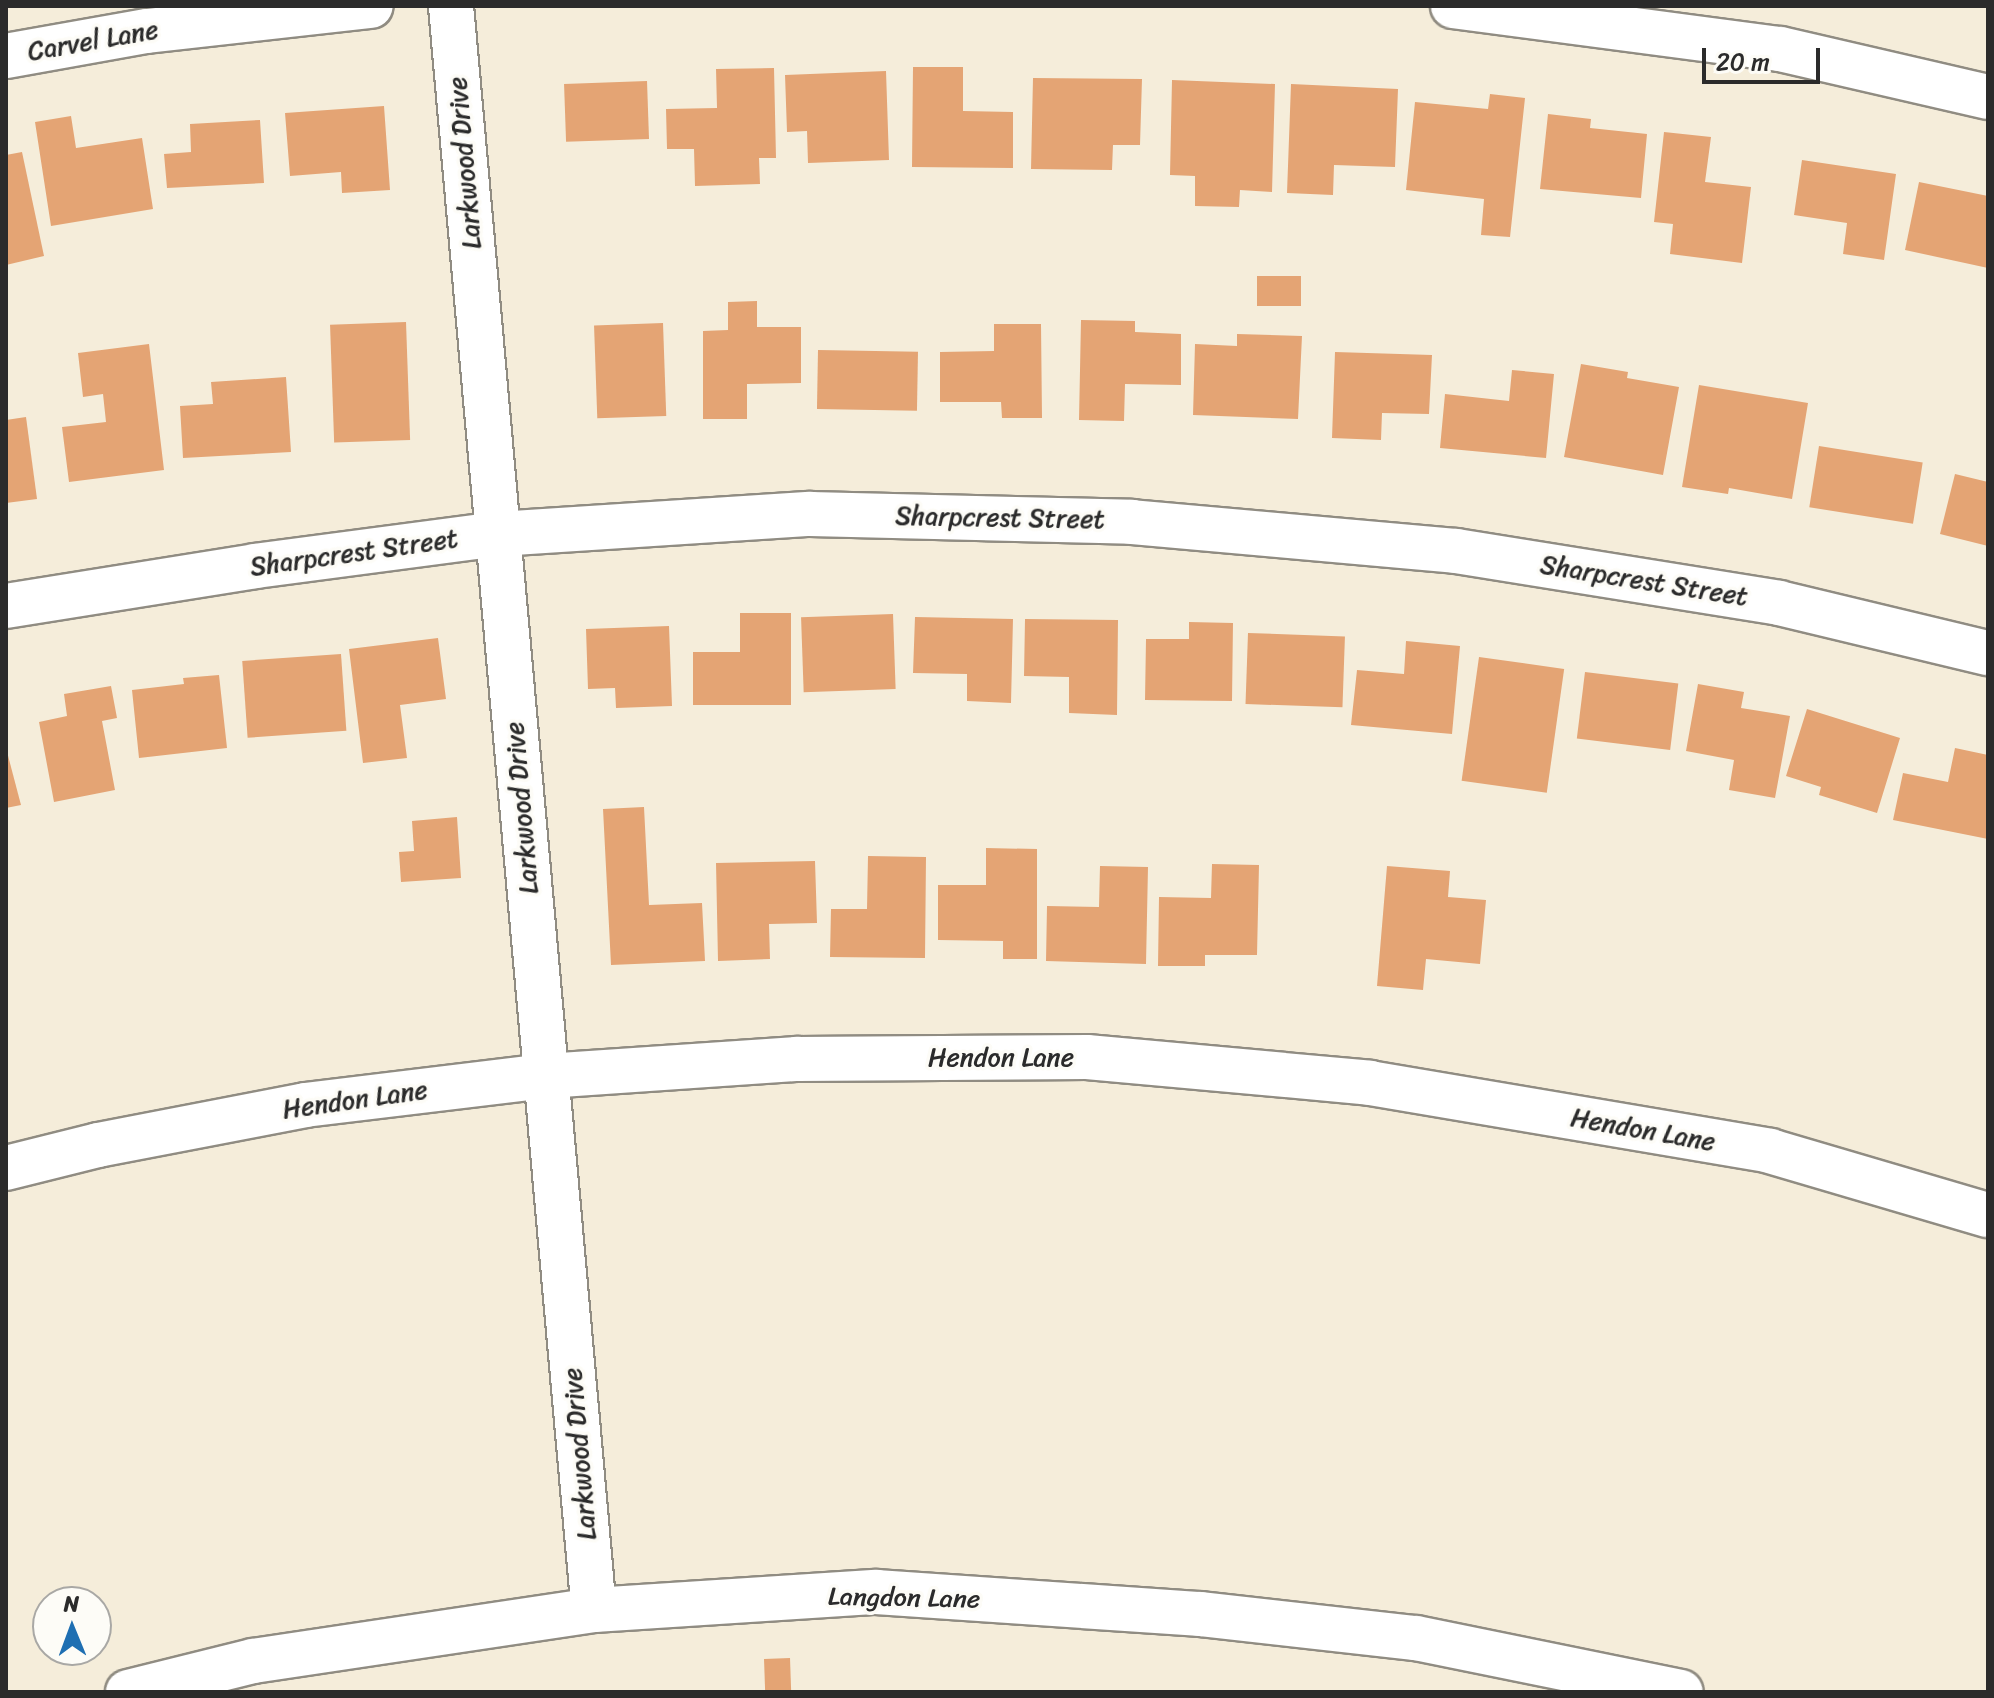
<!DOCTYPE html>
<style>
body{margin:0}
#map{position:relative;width:1994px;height:1698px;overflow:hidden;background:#f5edda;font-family:Sriracha,sans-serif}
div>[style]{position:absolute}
.building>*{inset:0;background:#e4a474;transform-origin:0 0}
.roads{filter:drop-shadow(2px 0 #908c82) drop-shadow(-2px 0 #908c82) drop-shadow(0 2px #908c82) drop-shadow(0 -2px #908c82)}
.street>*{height:44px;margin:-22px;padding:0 22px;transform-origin:22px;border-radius:22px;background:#fff}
span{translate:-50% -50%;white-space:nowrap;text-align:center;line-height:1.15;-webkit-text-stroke:7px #fdfcf7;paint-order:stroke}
.street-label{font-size:26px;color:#2b2b2b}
.frame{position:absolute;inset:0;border:8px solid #2b2b2b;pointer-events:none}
.north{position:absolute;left:32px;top:1586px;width:80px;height:80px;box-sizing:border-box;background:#fdfcf7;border:2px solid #a9a8a5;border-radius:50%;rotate:359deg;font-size:22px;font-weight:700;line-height:32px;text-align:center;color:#2b2b2b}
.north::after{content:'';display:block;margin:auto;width:28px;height:36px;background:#1f6fb2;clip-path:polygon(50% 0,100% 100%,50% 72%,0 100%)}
.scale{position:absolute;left:1702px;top:48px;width:118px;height:36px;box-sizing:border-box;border:4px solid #2b2b2b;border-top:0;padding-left:10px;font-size:24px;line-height:28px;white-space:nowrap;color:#2b2b2b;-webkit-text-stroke:6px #fdfcf7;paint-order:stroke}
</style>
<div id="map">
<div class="building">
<i style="clip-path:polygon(913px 67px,963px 67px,963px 111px,1013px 112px,1013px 168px,912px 167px)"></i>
<i style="clip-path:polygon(774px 68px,776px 158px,759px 158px,760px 184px,695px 186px,694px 149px,667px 149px,666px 109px,717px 108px,716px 69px)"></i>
<i style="clip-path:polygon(886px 71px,889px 160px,808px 163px,807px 131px,787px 132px,785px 75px)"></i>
<i style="clip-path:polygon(1033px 78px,1142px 79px,1140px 145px,1113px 145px,1112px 170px,1031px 169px)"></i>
<i style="clip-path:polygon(1172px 80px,1275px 84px,1272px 192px,1240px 190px,1239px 207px,1195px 206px,1195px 176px,1170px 175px)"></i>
<i style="left:647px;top:81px;width:58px;height:83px;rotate:88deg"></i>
<i style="clip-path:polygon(1291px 84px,1398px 89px,1395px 167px,1334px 165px,1333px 195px,1287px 193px)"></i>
<i style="clip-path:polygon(1490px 94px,1525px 98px,1510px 237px,1481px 235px,1484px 199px,1406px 190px,1415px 102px,1488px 109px)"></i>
<i style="clip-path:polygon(384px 106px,390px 190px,342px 193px,341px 172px,290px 176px,285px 113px)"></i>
<i style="clip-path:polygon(1548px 114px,1591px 119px,1590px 128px,1647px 134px,1641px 198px,1540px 189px)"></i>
<i style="clip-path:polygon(71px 116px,76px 148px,142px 138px,153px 209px,51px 226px,35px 122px)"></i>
<i style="clip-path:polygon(260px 120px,264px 183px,167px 188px,164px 154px,191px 152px,190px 124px)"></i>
<i style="clip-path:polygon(1664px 132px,1711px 137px,1705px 182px,1751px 187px,1742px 263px,1670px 254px,1673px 224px,1654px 222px)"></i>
<i style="clip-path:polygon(22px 152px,44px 256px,6px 265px,6px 155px)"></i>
<i style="clip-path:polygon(1802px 160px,1896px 174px,1884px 260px,1843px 254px,1847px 223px,1794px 215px)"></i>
<i style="clip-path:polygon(1919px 182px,1988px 196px,1988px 268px,1905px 250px)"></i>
<i style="left:1257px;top:276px;width:44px;height:30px"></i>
<i style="clip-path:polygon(757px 301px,757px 327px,801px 327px,801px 383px,747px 384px,747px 419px,703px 419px,703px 331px,728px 330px,728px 302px)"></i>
<i style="clip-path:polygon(1081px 320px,1135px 321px,1135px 332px,1181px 334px,1181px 385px,1125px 384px,1124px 421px,1079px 420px)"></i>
<i style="left:406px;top:322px;width:118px;height:76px;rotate:88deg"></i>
<i style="left:663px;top:323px;width:93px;height:69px;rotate:88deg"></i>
<i style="clip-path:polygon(994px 324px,1041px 324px,1042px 418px,1002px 418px,1001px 402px,940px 402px,940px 352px,994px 351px)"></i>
<i style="clip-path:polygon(1237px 334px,1302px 336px,1298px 419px,1193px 415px,1195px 344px,1237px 346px)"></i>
<i style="clip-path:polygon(149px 344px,164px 470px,69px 482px,62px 427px,106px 422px,103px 394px,83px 397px,78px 353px)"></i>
<i style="left:818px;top:350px;width:100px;height:59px;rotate:1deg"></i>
<i style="clip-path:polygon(1335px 352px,1432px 355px,1429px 414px,1382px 413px,1381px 440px,1332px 438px)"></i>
<i style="clip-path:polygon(1581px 364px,1628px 372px,1627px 378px,1679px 387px,1663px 475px,1564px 457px)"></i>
<i style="clip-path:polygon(1512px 370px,1554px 374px,1546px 458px,1440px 448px,1445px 394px,1509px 401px)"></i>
<i style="clip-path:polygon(286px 377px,291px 452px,183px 458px,180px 406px,213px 404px,211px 382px)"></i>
<i style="clip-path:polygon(1699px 385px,1808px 403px,1792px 499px,1729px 488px,1728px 494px,1682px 487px)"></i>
<i style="clip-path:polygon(26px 417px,37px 499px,6px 503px,6px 420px)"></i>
<i style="left:1819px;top:446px;width:105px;height:62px;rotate:9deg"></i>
<i style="clip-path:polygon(1955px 474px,1988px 482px,1988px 546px,1940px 534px)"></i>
<i style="clip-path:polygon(740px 613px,791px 613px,791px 705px,693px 705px,693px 652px,740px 652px)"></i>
<i style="left:893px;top:614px;width:75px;height:92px;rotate:88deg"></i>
<i style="clip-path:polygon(915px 617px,1013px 619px,1011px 703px,967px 701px,967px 674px,913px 673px)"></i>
<i style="clip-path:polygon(1025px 619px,1118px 620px,1117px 715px,1069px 713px,1069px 677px,1024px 676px)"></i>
<i style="clip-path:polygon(1189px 622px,1233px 623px,1232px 701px,1145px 700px,1146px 639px,1189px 639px)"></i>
<i style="clip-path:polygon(669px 626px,672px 706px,616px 708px,615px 688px,588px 689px,586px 629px)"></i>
<i style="left:1248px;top:633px;width:97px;height:71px;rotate:2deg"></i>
<i style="clip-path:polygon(438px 638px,446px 699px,400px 705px,407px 758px,363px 763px,349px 649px)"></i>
<i style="clip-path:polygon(1406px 641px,1460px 646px,1452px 734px,1351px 725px,1357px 670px,1404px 674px)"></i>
<i style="left:341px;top:654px;width:77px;height:99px;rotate:86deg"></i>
<i style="left:1479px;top:657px;width:86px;height:125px;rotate:8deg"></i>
<i style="left:1585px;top:672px;width:94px;height:67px;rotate:7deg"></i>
<i style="clip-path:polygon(219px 675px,227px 748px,139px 758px,132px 690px,184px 684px,183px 678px)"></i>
<i style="clip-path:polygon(1698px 684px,1744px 692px,1741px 708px,1790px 716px,1775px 798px,1729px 790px,1734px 760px,1686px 751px)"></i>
<i style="clip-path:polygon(111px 686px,117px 718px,102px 721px,115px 790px,54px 802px,39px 722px,67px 716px,64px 694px)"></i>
<i style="clip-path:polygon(1807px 709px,1900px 738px,1877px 813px,1819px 795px,1821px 787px,1786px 776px)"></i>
<i style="clip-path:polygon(6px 748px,21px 805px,6px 808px)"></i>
<i style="clip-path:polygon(1955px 748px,1988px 755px,1988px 839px,1893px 820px,1903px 773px,1948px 782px)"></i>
<i style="clip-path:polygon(644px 807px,649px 905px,702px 903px,705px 961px,611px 965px,603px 809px)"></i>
<i style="clip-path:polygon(457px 817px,461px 878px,401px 882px,399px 852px,414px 851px,412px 821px)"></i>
<i style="clip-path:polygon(986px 848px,1037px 849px,1037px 959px,1003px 959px,1003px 941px,938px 940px,938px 885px,986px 885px)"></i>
<i style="clip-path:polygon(868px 856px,926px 857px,925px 958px,830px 957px,831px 909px,867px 909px)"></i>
<i style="clip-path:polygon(815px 861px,817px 923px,769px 924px,770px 959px,718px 961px,716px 863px)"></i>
<i style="clip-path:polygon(1212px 864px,1259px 865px,1257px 955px,1205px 955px,1205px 966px,1158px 966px,1159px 897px,1211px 898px)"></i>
<i style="clip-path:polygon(1100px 866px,1148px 867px,1146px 964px,1046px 961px,1047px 906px,1099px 907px)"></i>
<i style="clip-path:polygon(1387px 866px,1450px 871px,1448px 897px,1486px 900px,1480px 964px,1426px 959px,1423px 990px,1377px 986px)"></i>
<i style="left:790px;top:1658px;width:34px;height:26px;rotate:88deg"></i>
</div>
<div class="roads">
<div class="street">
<i style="left:451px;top:6px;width:1610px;rotate:84.91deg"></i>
<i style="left:1453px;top:6px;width:330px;rotate:7.5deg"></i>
<i style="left:1780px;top:49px;width:213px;rotate:13deg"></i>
<i style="left:6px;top:56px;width:143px;rotate:-10.1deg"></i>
<i style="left:147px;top:31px;width:225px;rotate:-6.4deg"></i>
<i style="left:6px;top:606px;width:252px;rotate:-9.1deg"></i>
<i style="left:255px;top:566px;width:245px;rotate:-7.5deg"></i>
<i style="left:498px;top:534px;width:313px;rotate:-3.7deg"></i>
<i style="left:810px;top:514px;width:322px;rotate:1.4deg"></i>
<i style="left:1132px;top:522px;width:325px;rotate:5.1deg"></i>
<i style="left:1456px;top:551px;width:327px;rotate:9.1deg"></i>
<i style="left:1779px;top:603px;width:215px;rotate:13.5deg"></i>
<i style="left:6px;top:1168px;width:95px;rotate:-14deg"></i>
<i style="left:98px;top:1145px;width:211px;rotate:-10.9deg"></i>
<i style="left:305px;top:1105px;width:243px;rotate:-6.9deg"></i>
<i style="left:546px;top:1076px;width:253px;rotate:-3.9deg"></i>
<i style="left:798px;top:1059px;width:289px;rotate:-0.4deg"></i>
<i style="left:1087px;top:1057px;width:284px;rotate:5.2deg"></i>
<i style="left:1370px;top:1083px;width:406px;rotate:9.6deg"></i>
<i style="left:1770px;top:1151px;width:227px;rotate:16.4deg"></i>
<i style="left:128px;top:1692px;width:129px;rotate:-13.9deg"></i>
<i style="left:253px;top:1661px;width:345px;rotate:-8.5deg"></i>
<i style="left:594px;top:1610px;width:283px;rotate:-3.7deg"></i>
<i style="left:876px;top:1592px;width:326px;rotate:3.9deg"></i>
<i style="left:1201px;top:1614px;width:216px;rotate:6.4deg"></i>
<i style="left:1416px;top:1638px;width:270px;rotate:11.5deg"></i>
</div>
</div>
<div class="street-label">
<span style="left:93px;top:41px;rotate:-10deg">Carvel Lane</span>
<span style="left:465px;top:163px;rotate:-95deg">Larkwood Drive</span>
<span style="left:1000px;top:518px;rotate:1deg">Sharpcrest Street</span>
<span style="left:354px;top:553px;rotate:-8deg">Sharpcrest Street</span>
<span style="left:1644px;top:581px;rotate:9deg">Sharpcrest Street</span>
<span style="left:522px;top:808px;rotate:-95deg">Larkwood Drive</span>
<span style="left:1001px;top:1058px">Hendon Lane</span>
<span style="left:355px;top:1100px;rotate:-8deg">Hendon Lane</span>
<span style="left:1643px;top:1130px;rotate:10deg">Hendon Lane</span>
<span style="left:580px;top:1454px;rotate:-95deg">Larkwood Drive</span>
<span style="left:904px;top:1598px;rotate:1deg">Langdon Lane</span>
</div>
<div class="frame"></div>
<div class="north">N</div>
<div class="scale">20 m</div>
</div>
